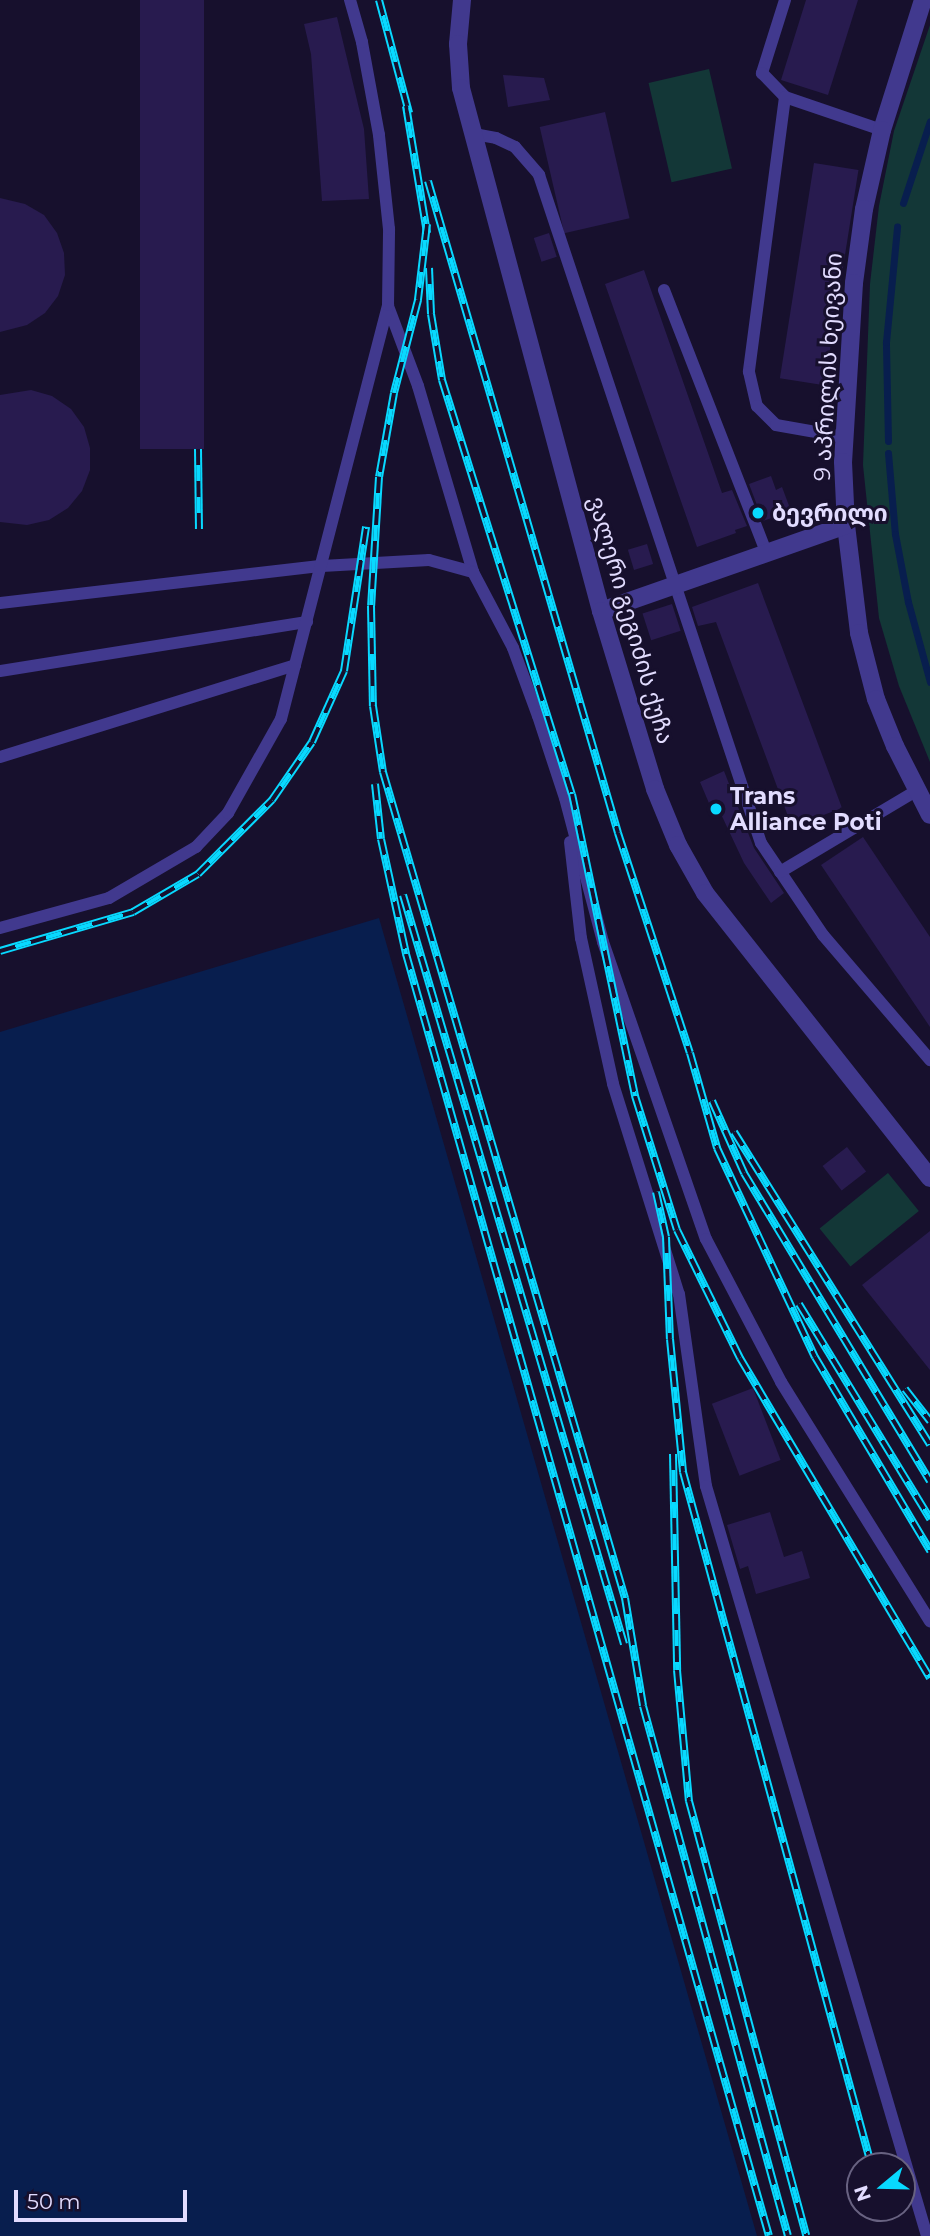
<!DOCTYPE html>
<meta charset="utf-8">
<style>
body{margin:0}
#map{position:relative;width:930px;height:2236px;overflow:hidden;background:#17102d;font-family:Montserrat,"Noto Sans Georgian",sans-serif}
div>[style]{position:absolute}
.green>*{inset:0;background:#133737;transform-origin:0 0}
.water>*{inset:0;background:#081e4e}
.stream>*{height:7px;margin:-3.5px;padding:0 3.5px;transform-origin:3.5px;border-radius:3.5px;background:#081e4e}
.building>*{inset:0;background:#281b4f;transform-origin:0 0}
.service>*{height:12px;margin:-6px;padding:0 6px;transform-origin:6px;border-radius:6px;background:#41398e}
.minor>*{height:18px;margin:-9px;padding:0 9px;transform-origin:9px;border-radius:9px;background:#41398e}
.tertiary>*{height:18px;margin:-9px;padding:0 9px;transform-origin:9px;border-radius:9px;background:#41398e}
.rail>*{height:8px;margin-top:-4px;transform-origin:0;background:repeating-linear-gradient(90deg,#17102d 0 16px,#08d9ff 0 32px);box-sizing:border-box;border-block:2px solid #08d9ff}
.dots>*{width:19px;height:19px;translate:-50% -50%;box-sizing:border-box;border:4px solid #17102d;border-radius:50%}
span{translate:-50% -50%;white-space:nowrap;text-align:center;line-height:1.15;-webkit-text-stroke:6px #17102d;paint-order:stroke}
.street-label{font-size:23px;color:#e2dcff}
.poi-label{font-size:23px;color:#e2dcff;font-weight:700}
.left{translate:0 -50%;text-align:left}
.north{position:absolute;left:846px;top:2152px;width:70px;height:70px;box-sizing:border-box;background:#17102d;border:2px solid #686281;border-radius:50%;rotate:251deg;font-size:19px;font-weight:700;line-height:28px;text-align:center;color:#e2dcff}
.north::after{content:'';display:block;margin:auto;width:24px;height:32px;background:#08d9ff;clip-path:polygon(50% 0,100% 100%,50% 72%,0 100%)}
.scale{position:absolute;left:14px;top:2190px;width:173px;height:32px;box-sizing:border-box;border:4px solid #e2dcff;border-top:0;padding-left:9px;font-size:21px;line-height:24px;white-space:nowrap;color:#e2dcff;-webkit-text-stroke:5px #17102d;paint-order:stroke}
</style>
<div id="map">
<div class="green">
<i style="clip-path:polygon(930px 25px,930px 762px,899px 686px,879px 618px,863px 465px,870px 284px,879px 206px,894px 131px)"></i>
<i style="left:709px;top:69px;width:102px;height:62px;rotate:77deg"></i>
<i style="left:888px;top:1173px;width:49px;height:88px;rotate:51deg"></i>
</div>
<div class="water">
<i style="clip-path:polygon(379px 918px,757px 2236px,0 2236px,0 1032px)"></i>
</div>
<div class="stream">
<i style="left:903px;top:203px;width:86px;rotate:-71.8deg"></i>
<i style="left:888px;top:441px;width:99px;rotate:-91.2deg"></i>
<i style="left:886px;top:342px;width:116px;rotate:-84.5deg"></i>
<i style="left:888px;top:453px;width:81px;rotate:85.1deg"></i>
<i style="left:895px;top:534px;width:69px;rotate:79.2deg"></i>
<i style="left:908px;top:602px;width:83px;rotate:74.6deg"></i>
</div>
<div class="building">
<i style="left:140px;top:0;width:64px;height:449px"></i>
<i style="clip-path:polygon(806px 0,858px 0,828px 95px,781px 80px)"></i>
<i style="clip-path:polygon(337px 17px,364px 129px,369px 199px,322px 201px,311px 54px,304px 24px)"></i>
<i style="clip-path:polygon(503px 75px,544px 78px,550px 100px,508px 107px)"></i>
<i style="left:605px;top:112px;width:109px;height:67px;rotate:77deg"></i>
<i style="left:814px;top:163px;width:45px;height:218px;rotate:9deg"></i>
<i style="clip-path:polygon(0 198px,25px 204px,44px 215px,57px 233px,64px 253px,65px 275px,58px 296px,45px 313px,27px 325px,0 332px)"></i>
<i style="left:549px;top:233px;width:25px;height:16px;rotate:72deg"></i>
<i style="clip-path:polygon(644px 270px,722px 493px,732px 490px,747px 526px,735px 530px,736px 533px,697px 547px,605px 284px)"></i>
<i style="clip-path:polygon(31px 390px,52px 396px,71px 409px,84px 427px,90px 448px,90px 470px,82px 491px,68px 508px,49px 520px,27px 525px,0 522px,0 395px)"></i>
<i style="clip-path:polygon(771px 476px,776px 490px,782px 487px,791px 511px,763px 521px,749px 484px)"></i>
<i style="left:647px;top:544px;width:21px;height:20px;rotate:73deg"></i>
<i style="clip-path:polygon(758px 583px,842px 808px,792px 827px,716px 622px,698px 626px,692px 607px)"></i>
<i style="left:672px;top:604px;width:28px;height:31px;rotate:72deg"></i>
<i style="clip-path:polygon(724px 771px,754px 848px,784px 893px,771px 903px,744px 863px,720px 812px,714px 815px,700px 782px)"></i>
<i style="clip-path:polygon(863px 837px,930px 937px,930px 1027px,821px 865px)"></i>
<i style="left:847px;top:1147px;width:31px;height:31px;rotate:52deg"></i>
<i style="clip-path:polygon(930px 1231px,930px 1370px,862px 1285px)"></i>
<i style="left:753px;top:1388px;width:77px;height:44px;rotate:69deg"></i>
<i style="clip-path:polygon(770px 1512px,784px 1557px,802px 1551px,810px 1578px,756px 1594px,748px 1566px,740px 1569px,727px 1525px)"></i>
</div>
<div class="service">
<i style="left:785px;top:0;width:77px;rotate:107.5deg"></i>
<i style="left:762px;top:73px;width:33px;rotate:46deg"></i>
<i style="left:785px;top:97px;width:102px;rotate:18.8deg"></i>
<i style="left:785px;top:97px;width:277px;rotate:97.5deg"></i>
<i style="left:749px;top:372px;width:35px;rotate:77deg"></i>
<i style="left:757px;top:406px;width:27px;rotate:45deg"></i>
<i style="left:776px;top:425px;width:69px;rotate:10deg"></i>
<i style="left:474px;top:134px;width:22px;rotate:10deg"></i>
<i style="left:496px;top:138px;width:21px;rotate:25deg"></i>
<i style="left:515px;top:147px;width:37px;rotate:49deg"></i>
<i style="left:539px;top:175px;width:704px;rotate:71.62deg"></i>
<i style="left:761px;top:843px;width:111px;rotate:56deg"></i>
<i style="left:823px;top:935px;width:165px;rotate:49.4deg"></i>
<i style="left:664px;top:290px;width:281px;rotate:68.7deg"></i>
<i style="left:388px;top:306px;width:85px;rotate:69.4deg"></i>
<i style="left:418px;top:386px;width:194px;rotate:73.5deg"></i>
<i style="left:0;top:603px;width:324px;rotate:-6.6deg"></i>
<i style="left:322px;top:566px;width:107px;rotate:-3.2deg"></i>
<i style="left:429px;top:560px;width:46px;rotate:15.3deg"></i>
<i style="left:473px;top:572px;width:86px;rotate:62.2deg"></i>
<i style="left:513px;top:648px;width:72px;rotate:69.8deg"></i>
<i style="left:538px;top:716px;width:86px;rotate:71.8deg"></i>
<i style="left:565px;top:798px;width:149px;rotate:75.2deg"></i>
<i style="left:603px;top:942px;width:314px;rotate:70.9deg"></i>
<i style="left:706px;top:1239px;width:161px;rotate:62.3deg"></i>
<i style="left:781px;top:1382px;width:282px;rotate:58.1deg"></i>
<i style="left:0;top:671px;width:311px;rotate:-9.1deg"></i>
<i style="left:0;top:757px;width:309px;rotate:-17.3deg"></i>
<i style="left:570px;top:842px;width:97px;rotate:83.5deg"></i>
<i style="left:581px;top:938px;width:149px;rotate:77.6deg"></i>
<i style="left:613px;top:1084px;width:220px;rotate:72.6deg"></i>
<i style="left:679px;top:1294px;width:194px;rotate:82deg"></i>
<i style="left:706px;top:1486px;width:782px;rotate:73.58deg"></i>
<i style="left:780px;top:872px;width:158px;rotate:-30.8deg"></i>
<i style="left:0;top:928px;width:113px;rotate:-15.4deg"></i>
<i style="left:109px;top:898px;width:101px;rotate:-30.4deg"></i>
<i style="left:196px;top:847px;width:47px;rotate:-46.7deg"></i>
<i style="left:228px;top:813px;width:108px;rotate:-60.6deg"></i>
<i style="left:281px;top:719px;width:428px;rotate:-75.5deg"></i>
<i style="left:388px;top:305px;width:76px;rotate:-89.2deg"></i>
<i style="left:389px;top:229px;width:95px;rotate:-96.1deg"></i>
<i style="left:379px;top:135px;width:95px;rotate:-100.4deg"></i>
<i style="left:362px;top:42px;width:44px;rotate:-105.9deg"></i>
</div>
<div class="minor">
<i style="left:923px;top:0;width:136px;rotate:107.5deg"></i>
<i style="left:882px;top:130px;width:81px;rotate:102.8deg"></i>
<i style="left:864px;top:209px;width:75px;rotate:97.7deg"></i>
<i style="left:854px;top:283px;width:179px;rotate:93.5deg"></i>
<i style="left:843px;top:462px;width:63px;rotate:87.3deg"></i>
<i style="left:846px;top:525px;width:109px;rotate:83.1deg"></i>
<i style="left:859px;top:633px;width:68px;rotate:75.6deg"></i>
<i style="left:876px;top:699px;width:51px;rotate:68deg"></i>
<i style="left:895px;top:746px;width:77px;rotate:63.1deg"></i>
<i style="left:601px;top:611px;width:260px;rotate:-19.3deg"></i>
</div>
<div class="tertiary">
<i style="left:462px;top:0;width:44px;rotate:95.2deg"></i>
<i style="left:458px;top:44px;width:44px;rotate:86.1deg"></i>
<i style="left:461px;top:88px;width:541px;rotate:75.01deg"></i>
<i style="left:601px;top:611px;width:186px;rotate:73.1deg"></i>
<i style="left:655px;top:789px;width:61px;rotate:67.7deg"></i>
<i style="left:678px;top:845px;width:55px;rotate:60.6deg"></i>
<i style="left:705px;top:893px;width:363px;rotate:51.7deg"></i>
</div>
<div class="rail">
<i style="left:379px;top:0;width:117px;rotate:75.1deg"></i>
<i style="left:406px;top:106px;width:129px;rotate:80.6deg"></i>
<i style="left:428px;top:181px;width:679px;rotate:73.75deg"></i>
<i style="left:618px;top:833px;width:231px;rotate:71.9deg"></i>
<i style="left:690px;top:1053px;width:99px;rotate:74.1deg"></i>
<i style="left:717px;top:1148px;width:231px;rotate:64.9deg"></i>
<i style="left:815px;top:1357px;width:226px;rotate:59.3deg"></i>
<i style="left:427px;top:224px;width:77px;rotate:96.8deg"></i>
<i style="left:418px;top:300px;width:96px;rotate:104.5deg"></i>
<i style="left:394px;top:393px;width:85px;rotate:100.1deg"></i>
<i style="left:379px;top:477px;width:129px;rotate:93.5deg"></i>
<i style="left:371px;top:606px;width:100px;rotate:88.9deg"></i>
<i style="left:373px;top:706px;width:67px;rotate:81.4deg"></i>
<i style="left:383px;top:772px;width:861px;rotate:73.67deg"></i>
<i style="left:625px;top:1598px;width:109px;rotate:80.5deg"></i>
<i style="left:643px;top:1706px;width:549px;rotate:74.7deg"></i>
<i style="left:429px;top:268px;width:46px;rotate:87.5deg"></i>
<i style="left:431px;top:314px;width:67px;rotate:80.5deg"></i>
<i style="left:442px;top:380px;width:434px;rotate:72.6deg"></i>
<i style="left:572px;top:794px;width:309px;rotate:78.2deg"></i>
<i style="left:635px;top:1096px;width:140px;rotate:72.6deg"></i>
<i style="left:677px;top:1230px;width:143px;rotate:63.8deg"></i>
<i style="left:740px;top:1358px;width:372px;rotate:59.3deg"></i>
<i style="left:198px;top:449px;width:80px;rotate:89.3deg"></i>
<i style="left:375px;top:784px;width:55px;rotate:83.8deg"></i>
<i style="left:381px;top:839px;width:118px;rotate:77.7deg"></i>
<i style="left:406px;top:954px;width:1332px;rotate:74.19deg"></i>
<i style="left:403px;top:895px;width:781px;rotate:73.56deg"></i>
<i style="left:0;top:951px;width:139px;rotate:-16.3deg"></i>
<i style="left:133px;top:912px;width:75px;rotate:-30.3deg"></i>
<i style="left:198px;top:874px;width:105px;rotate:-45deg"></i>
<i style="left:272px;top:800px;width:70px;rotate:-55.4deg"></i>
<i style="left:312px;top:742px;width:78px;rotate:-65.7deg"></i>
<i style="left:344px;top:671px;width:146px;rotate:-81.3deg"></i>
<i style="left:712px;top:1101px;width:79px;rotate:66deg"></i>
<i style="left:744px;top:1173px;width:360px;rotate:58.9deg"></i>
<i style="left:734px;top:1132px;width:369px;rotate:57.9deg"></i>
<i style="left:656px;top:1192px;width:46px;rotate:77.5deg"></i>
<i style="left:666px;top:1237px;width:102px;rotate:87.8deg"></i>
<i style="left:670px;top:1339px;width:134px;rotate:84.4deg"></i>
<i style="left:683px;top:1472px;width:717px;rotate:74.8deg"></i>
<i style="left:799px;top:1304px;width:252px;rotate:58.6deg"></i>
<i style="left:905px;top:1389px;width:41px;rotate:52deg"></i>
<i style="left:673px;top:1454px;width:216px;rotate:88.9deg"></i>
<i style="left:677px;top:1670px;width:132px;rotate:84.8deg"></i>
<i style="left:689px;top:1801px;width:450px;rotate:74.9deg"></i>
</div>
<div class="dots">
<i style="left:758px;top:513px;background:#08d9ff"></i>
<i style="left:716px;top:809px;background:#08d9ff"></i>
</div>
<div class="street-label">
<span style="left:828px;top:367px;rotate:-87deg">9 აპრილის ხეივანი</span>
<span style="left:631px;top:620px;rotate:74deg">ვალერი გეგიძის ქუჩა</span>
</div>
<div class="poi-label">
<span class="left" style="left:772px;top:513px">ბევრილი</span>
<span class="left" style="left:730px;top:809px">Trans<br>Alliance Poti</span>
</div>
<div class="north">N</div>
<div class="scale">50 m</div>
</div>
